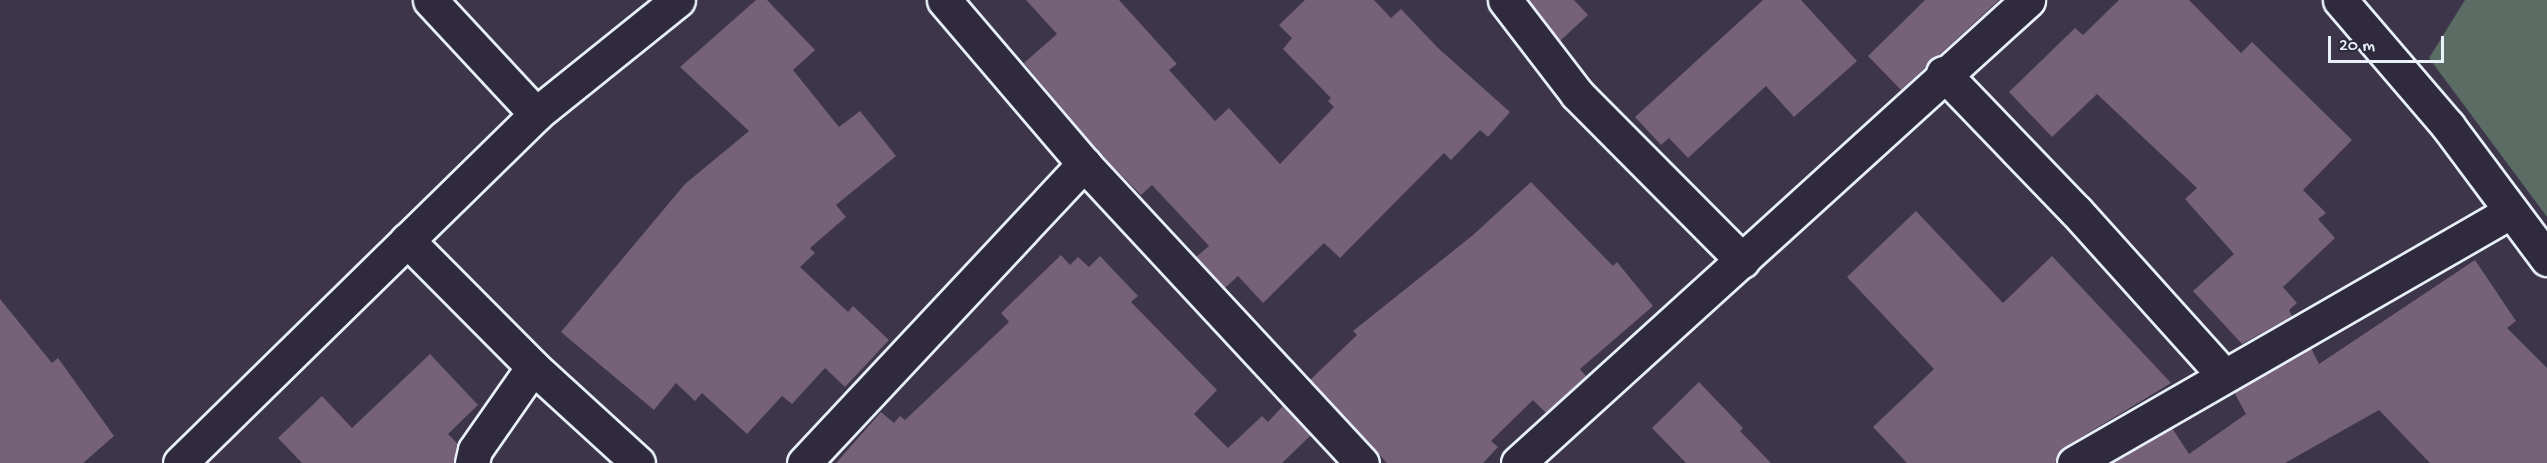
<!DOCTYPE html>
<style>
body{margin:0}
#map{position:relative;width:2547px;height:463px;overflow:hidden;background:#3d3549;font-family:"Gochi Hand",sans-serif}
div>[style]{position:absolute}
.green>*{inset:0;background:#5b6c65}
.building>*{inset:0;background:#756178}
.roads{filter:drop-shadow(2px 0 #e8f1f8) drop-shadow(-2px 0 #e8f1f8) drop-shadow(0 2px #e8f1f8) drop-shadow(0 -2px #e8f1f8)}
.minor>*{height:33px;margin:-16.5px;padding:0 16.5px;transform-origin:16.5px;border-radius:16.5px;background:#2f2a3d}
span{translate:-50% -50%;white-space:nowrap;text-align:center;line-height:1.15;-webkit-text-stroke:4.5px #2f2a3d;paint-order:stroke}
.scale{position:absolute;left:2328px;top:36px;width:116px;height:27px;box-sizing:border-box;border:3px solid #e8f1f8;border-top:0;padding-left:8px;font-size:18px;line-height:21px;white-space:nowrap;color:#e8f1f8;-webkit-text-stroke:4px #2f2a3d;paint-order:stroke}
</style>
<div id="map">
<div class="green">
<i style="clip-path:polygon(2465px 0,2547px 0,2547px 217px,2429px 58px)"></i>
</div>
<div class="building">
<i style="clip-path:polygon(756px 0,767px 0,815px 50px,793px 70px,839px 127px,860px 111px,896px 156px,836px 205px,846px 217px,810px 248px,815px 253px,800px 267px,848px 312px,853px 306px,889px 340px,845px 387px,825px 368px,792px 404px,782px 396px,747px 434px,702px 393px,695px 401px,676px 383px,654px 410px,561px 332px,685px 184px,749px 131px,680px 67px)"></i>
<i style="clip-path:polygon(1026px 0,1119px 0,1177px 64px,1169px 70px,1215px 121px,1229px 108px,1280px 164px,1334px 107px,1328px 101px,1331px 98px,1283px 49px,1292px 38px,1279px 25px,1305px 0,1374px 0,1391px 18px,1401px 9px,1438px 48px,1510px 112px,1488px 137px,1480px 130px,1451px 160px,1444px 153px,1340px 258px,1324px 243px,1263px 303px,1238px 276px,1225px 288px,1196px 257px,1209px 246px,1152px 185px,1141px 195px,1103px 157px,1024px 63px,1057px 34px)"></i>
<i style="clip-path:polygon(1529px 0,1574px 0,1588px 15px,1560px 41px)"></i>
<i style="clip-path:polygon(1763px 0,1801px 0,1857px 61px,1794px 117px,1766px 86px,1688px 158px,1669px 138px,1661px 145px,1635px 117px)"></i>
<i style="clip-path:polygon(1925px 0,1999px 0,1901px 90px,1868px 56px)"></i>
<i style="clip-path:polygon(2119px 0,2189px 0,2241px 53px,2252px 42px,2352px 140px,2303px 190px,2326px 213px,2318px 219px,2335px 238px,2283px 287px,2297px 303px,2289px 310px,2292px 316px,2242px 344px,2193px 291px,2234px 254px,2185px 199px,2197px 188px,2097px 94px,2052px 137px,2009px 92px,2075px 28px,2083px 35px)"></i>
<i style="clip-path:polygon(1531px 182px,1613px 266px,1617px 262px,1653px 306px,1580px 369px,1586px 376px,1546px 413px,1533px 400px,1491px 441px,1498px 447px,1483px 463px,1387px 463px,1310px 380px,1357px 335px,1353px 331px,1473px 235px)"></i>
<i style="clip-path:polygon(1916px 211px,2003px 303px,2052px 256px,2171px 383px,2065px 447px,2055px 463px,1907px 463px,1873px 427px,1934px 369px,1847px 277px)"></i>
<i style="clip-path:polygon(1061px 255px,1070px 265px,1078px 257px,1089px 267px,1100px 256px,1138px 296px,1131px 302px,1217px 390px,1194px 414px,1228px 448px,1262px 416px,1268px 422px,1283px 406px,1311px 435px,1282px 463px,836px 463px,881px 412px,894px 423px,900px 416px,905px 420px,1009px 322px,1001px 313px)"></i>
<i style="clip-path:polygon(2475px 260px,2516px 321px,2507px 328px,2547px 368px,2547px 463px,2430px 463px,2379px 410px,2285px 463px,2112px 463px,2172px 428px,2189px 454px,2246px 414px,2234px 392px,2311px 348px,2319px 364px)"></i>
<i style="clip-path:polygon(0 299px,52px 363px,58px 358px,114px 436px,83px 463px,0 463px)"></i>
<i style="clip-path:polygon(430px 354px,478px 405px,448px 434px,458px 444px,454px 463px,302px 463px,278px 438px,322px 396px,352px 428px)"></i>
<i style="clip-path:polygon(1699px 382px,1743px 428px,1740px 431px,1771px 463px,1686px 463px,1652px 428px)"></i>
</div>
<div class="roads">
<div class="minor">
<i style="left:430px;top:0;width:156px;rotate:47.1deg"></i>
<i style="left:944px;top:0;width:216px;rotate:49.5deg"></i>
<i style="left:1084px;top:164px;width:408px;rotate:47.1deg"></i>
<i style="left:1505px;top:0;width:118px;rotate:52.5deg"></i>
<i style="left:1577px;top:94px;width:235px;rotate:45.2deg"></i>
<i style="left:2340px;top:0;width:166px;rotate:49.4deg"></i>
<i style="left:2448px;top:126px;width:166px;rotate:53.3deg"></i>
<i style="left:1943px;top:73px;width:192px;rotate:46.1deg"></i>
<i style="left:2076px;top:211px;width:219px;rotate:48deg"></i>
<i style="left:407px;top:240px;width:179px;rotate:45.2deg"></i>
<i style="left:533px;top:367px;width:142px;rotate:42.4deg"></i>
<i style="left:180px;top:463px;width:499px;rotate:-44.4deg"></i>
<i style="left:536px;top:114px;width:182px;rotate:-38.8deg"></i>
<i style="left:472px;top:463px;width:13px;rotate:-77deg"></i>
<i style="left:475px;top:450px;width:101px;rotate:-55.1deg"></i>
<i style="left:804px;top:463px;width:410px;rotate:-46.9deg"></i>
<i style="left:1518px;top:463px;width:689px;rotate:-42.23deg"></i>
<i style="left:2074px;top:463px;width:503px;rotate:-29.93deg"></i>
</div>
</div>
<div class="scale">20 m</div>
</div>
